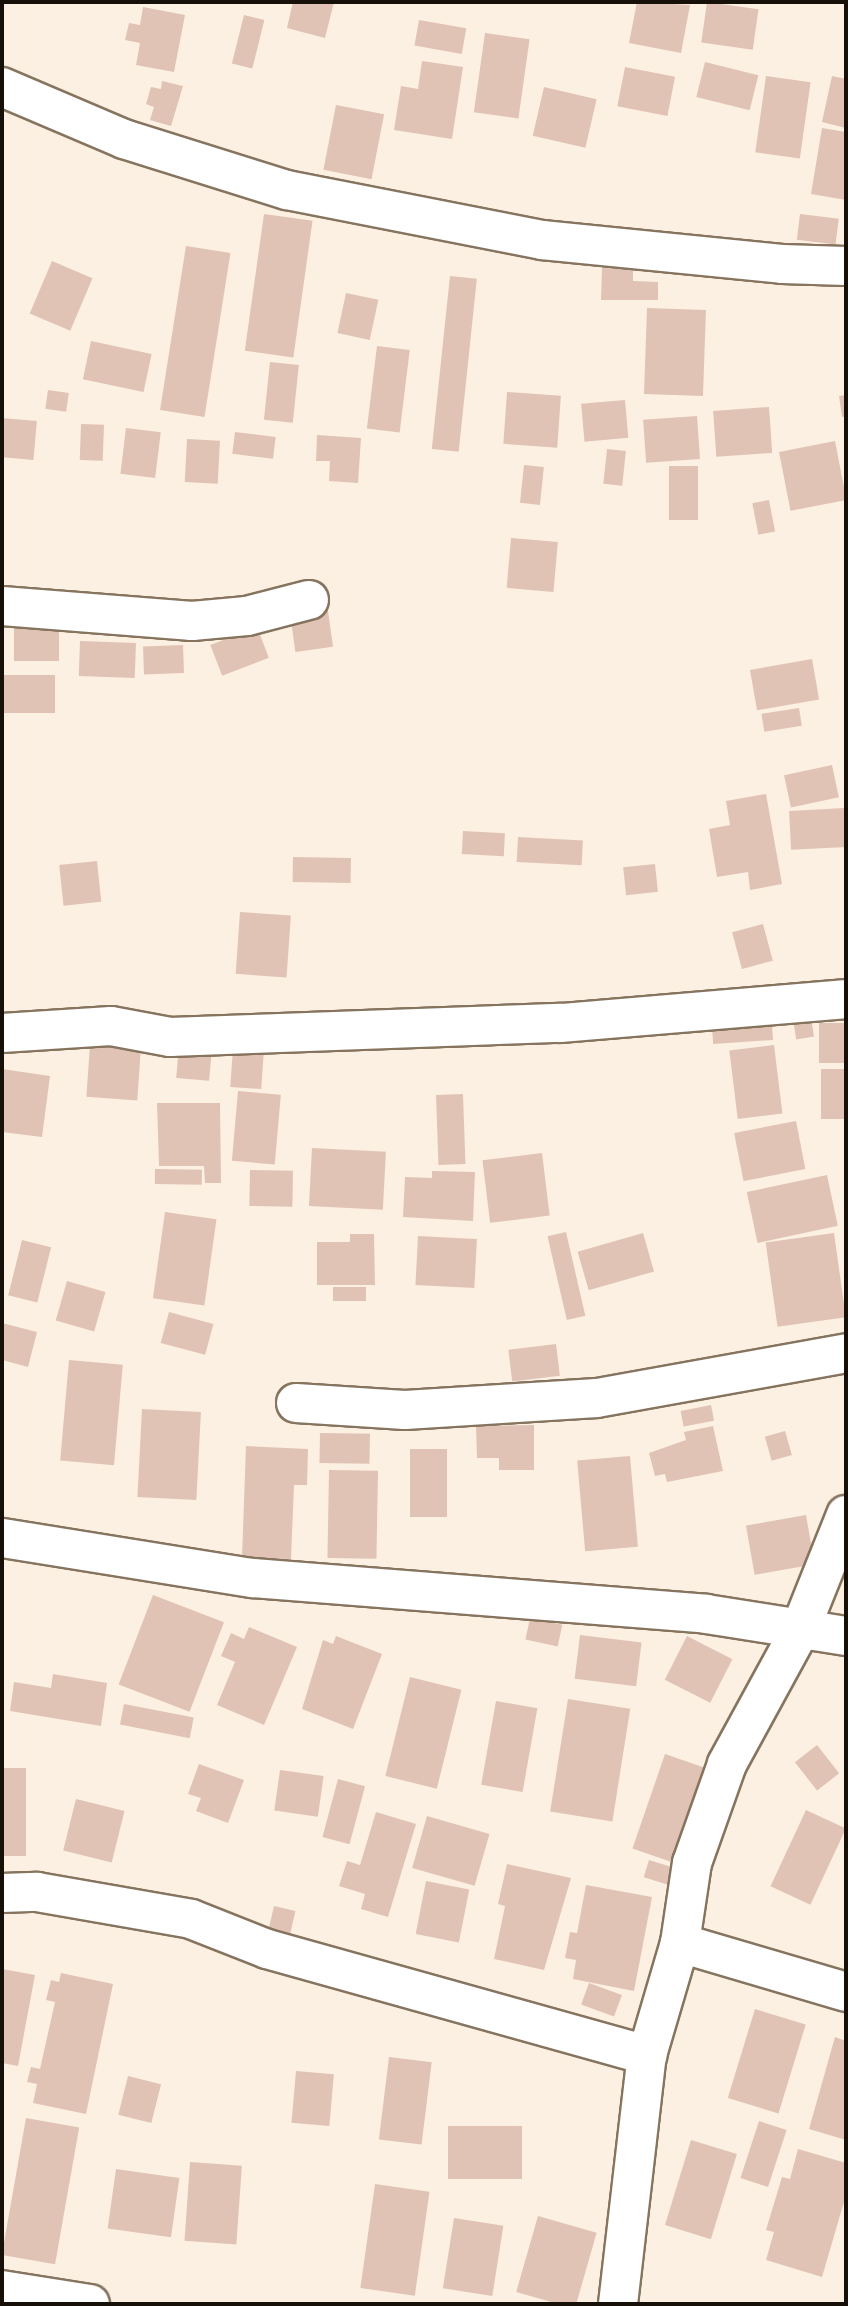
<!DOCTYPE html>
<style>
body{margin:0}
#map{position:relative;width:848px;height:2306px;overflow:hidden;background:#fcf0e2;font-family:Quicksand,sans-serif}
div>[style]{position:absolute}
.building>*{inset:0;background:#e0c3b4;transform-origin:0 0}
.roads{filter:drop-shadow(2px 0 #86745f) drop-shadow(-2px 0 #86745f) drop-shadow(0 2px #86745f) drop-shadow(0 -2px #86745f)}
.minor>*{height:38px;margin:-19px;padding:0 19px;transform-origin:19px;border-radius:19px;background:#fff}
span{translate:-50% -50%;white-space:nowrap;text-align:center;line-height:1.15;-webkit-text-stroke:6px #fff;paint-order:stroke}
.frame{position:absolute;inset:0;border:4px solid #171008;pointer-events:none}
</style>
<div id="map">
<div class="building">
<i style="clip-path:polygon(293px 2px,334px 2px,325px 38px,287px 28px)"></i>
<i style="clip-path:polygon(637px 2px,690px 5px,681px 53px,629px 43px)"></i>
<i style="left:707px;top:2px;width:52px;height:41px;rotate:8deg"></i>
<i style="clip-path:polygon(143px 7px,185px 15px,174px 72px,136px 65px,140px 43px,125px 40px,129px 23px,140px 25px)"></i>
<i style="left:244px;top:15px;width:21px;height:50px;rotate:14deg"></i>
<i style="left:419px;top:20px;width:48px;height:26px;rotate:10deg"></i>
<i style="left:485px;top:33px;width:45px;height:80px;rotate:8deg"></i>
<i style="clip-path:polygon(422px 61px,463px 67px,452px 139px,394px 130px,401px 86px,418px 89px)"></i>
<i style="left:705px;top:62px;width:55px;height:36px;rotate:14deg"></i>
<i style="left:625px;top:67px;width:51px;height:40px;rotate:11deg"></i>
<i style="left:766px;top:76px;width:45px;height:77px;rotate:8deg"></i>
<i style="clip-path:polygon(832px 76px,846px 79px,846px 128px,822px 122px)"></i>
<i style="clip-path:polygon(162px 81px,183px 86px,171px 126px,150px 120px,154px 107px,146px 104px,151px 87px,161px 89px)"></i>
<i style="left:544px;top:87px;width:54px;height:50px;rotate:13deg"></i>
<i style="left:336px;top:105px;width:49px;height:66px;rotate:11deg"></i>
<i style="clip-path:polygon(822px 128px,846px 132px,846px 200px,811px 194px)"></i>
<i style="left:264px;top:214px;width:49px;height:138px;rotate:8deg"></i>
<i style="left:800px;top:214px;width:39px;height:26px;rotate:7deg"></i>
<i style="left:186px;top:246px;width:45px;height:166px;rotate:9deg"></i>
<i style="left:52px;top:261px;width:44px;height:57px;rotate:23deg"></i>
<i style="clip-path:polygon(602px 268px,633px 269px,633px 281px,658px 282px,658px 300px,601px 300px)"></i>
<i style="left:450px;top:276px;width:27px;height:174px;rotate:6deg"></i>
<i style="left:346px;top:293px;width:33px;height:41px;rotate:12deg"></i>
<i style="left:647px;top:308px;width:59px;height:86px;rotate:2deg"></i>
<i style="left:91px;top:341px;width:62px;height:39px;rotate:12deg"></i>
<i style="left:377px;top:346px;width:33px;height:83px;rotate:7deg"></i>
<i style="left:270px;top:362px;width:29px;height:58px;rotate:6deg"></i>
<i style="left:48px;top:390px;width:21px;height:19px;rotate:8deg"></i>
<i style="left:507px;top:392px;width:54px;height:52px;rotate:4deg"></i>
<i style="clip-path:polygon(846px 395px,846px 416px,842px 417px,839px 396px)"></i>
<i style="left:625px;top:400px;width:38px;height:44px;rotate:85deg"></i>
<i style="left:769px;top:407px;width:46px;height:56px;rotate:86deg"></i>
<i style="left:697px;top:416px;width:43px;height:54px;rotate:86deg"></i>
<i style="left:2px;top:418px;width:35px;height:39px;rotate:5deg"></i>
<i style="left:81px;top:424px;width:23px;height:36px;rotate:2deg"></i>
<i style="left:126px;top:428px;width:35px;height:46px;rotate:7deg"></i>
<i style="left:235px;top:432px;width:41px;height:22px;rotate:7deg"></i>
<i style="clip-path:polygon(317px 435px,361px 438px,358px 483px,329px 481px,330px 461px,316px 461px)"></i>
<i style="left:187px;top:439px;width:33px;height:43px;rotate:3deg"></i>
<i style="left:835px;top:441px;width:60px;height:57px;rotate:79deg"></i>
<i style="left:607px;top:449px;width:19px;height:35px;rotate:6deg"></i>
<i style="left:524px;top:465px;width:20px;height:38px;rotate:6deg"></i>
<i style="left:669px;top:466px;width:29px;height:54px"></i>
<i style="left:769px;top:500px;width:32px;height:17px;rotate:79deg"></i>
<i style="left:511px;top:538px;width:47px;height:50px;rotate:5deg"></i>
<i style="left:328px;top:611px;width:36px;height:38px;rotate:82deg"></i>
<i style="left:14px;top:619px;width:45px;height:42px"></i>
<i style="left:257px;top:627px;width:33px;height:50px;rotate:69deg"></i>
<i style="left:80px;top:641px;width:56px;height:35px;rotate:2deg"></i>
<i style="left:183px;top:645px;width:28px;height:40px;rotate:88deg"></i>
<i style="left:812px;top:659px;width:41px;height:63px;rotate:80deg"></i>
<i style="left:4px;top:675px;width:51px;height:38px"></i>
<i style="left:799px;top:708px;width:18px;height:38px;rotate:81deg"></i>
<i style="left:832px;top:765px;width:33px;height:49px;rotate:78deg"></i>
<i style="clip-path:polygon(766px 794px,782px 884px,750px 890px,748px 872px,717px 877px,709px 829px,730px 825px,726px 801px)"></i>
<i style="left:844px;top:808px;width:39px;height:55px;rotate:87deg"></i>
<i style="left:463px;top:831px;width:42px;height:23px;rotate:3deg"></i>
<i style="left:518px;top:837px;width:65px;height:25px;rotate:3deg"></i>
<i style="left:293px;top:857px;width:58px;height:25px;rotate:1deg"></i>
<i style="left:97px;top:861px;width:41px;height:38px;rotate:84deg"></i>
<i style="left:655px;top:864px;width:28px;height:32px;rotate:84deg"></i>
<i style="left:240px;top:912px;width:51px;height:62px;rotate:4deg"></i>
<i style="left:763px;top:924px;width:38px;height:32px;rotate:75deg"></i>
<i style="left:809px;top:1005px;width:32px;height:18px;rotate:81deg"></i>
<i style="left:771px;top:1011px;width:29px;height:60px;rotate:86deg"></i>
<i style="left:846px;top:1023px;width:40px;height:27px;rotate:90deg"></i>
<i style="left:90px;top:1045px;width:51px;height:52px;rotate:4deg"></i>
<i style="left:774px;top:1045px;width:69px;height:45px;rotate:83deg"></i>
<i style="left:179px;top:1046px;width:33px;height:32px;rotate:5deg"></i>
<i style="left:233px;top:1048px;width:31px;height:39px;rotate:4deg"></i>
<i style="clip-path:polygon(2px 1069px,50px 1076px,42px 1137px,2px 1132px)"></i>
<i style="left:846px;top:1069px;width:50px;height:25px;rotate:90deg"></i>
<i style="left:238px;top:1091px;width:43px;height:70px;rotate:5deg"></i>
<i style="left:463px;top:1094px;width:70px;height:27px;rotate:88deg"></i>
<i style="clip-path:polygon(157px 1103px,220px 1103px,221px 1183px,205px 1183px,204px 1166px,159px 1166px)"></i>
<i style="left:796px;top:1121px;width:49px;height:63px;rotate:79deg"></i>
<i style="left:312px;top:1148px;width:74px;height:58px;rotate:3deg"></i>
<i style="left:542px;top:1153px;width:63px;height:60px;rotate:83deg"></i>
<i style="left:155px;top:1169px;width:47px;height:15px;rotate:1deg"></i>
<i style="left:250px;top:1170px;width:43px;height:36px;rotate:1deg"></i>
<i style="clip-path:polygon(432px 1171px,475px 1172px,473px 1221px,403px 1217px,405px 1177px,432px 1178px)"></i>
<i style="left:827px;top:1175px;width:52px;height:82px;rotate:78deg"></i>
<i style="left:165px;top:1212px;width:52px;height:87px;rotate:8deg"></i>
<i style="left:566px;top:1232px;width:86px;height:19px;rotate:77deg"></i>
<i style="left:643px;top:1233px;width:40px;height:68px;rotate:74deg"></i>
<i style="left:834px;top:1233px;width:85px;height:69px;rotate:82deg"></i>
<i style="clip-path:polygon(350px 1234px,374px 1234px,375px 1285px,317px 1285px,317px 1242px,350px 1242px)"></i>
<i style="left:418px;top:1236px;width:59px;height:49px;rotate:3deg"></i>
<i style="left:22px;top:1240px;width:30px;height:57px;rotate:14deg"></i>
<i style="left:67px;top:1281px;width:40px;height:41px;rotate:16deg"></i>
<i style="left:366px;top:1287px;width:14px;height:33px;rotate:90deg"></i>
<i style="left:169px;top:1312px;width:46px;height:32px;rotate:15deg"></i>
<i style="clip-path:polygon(2px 1323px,37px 1332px,28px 1367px,2px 1360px)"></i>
<i style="left:556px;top:1344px;width:32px;height:48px;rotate:83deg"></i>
<i style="left:69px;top:1360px;width:54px;height:101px;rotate:5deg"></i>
<i style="left:711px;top:1405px;width:16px;height:31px;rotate:79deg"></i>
<i style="left:142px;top:1409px;width:59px;height:88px;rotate:3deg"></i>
<i style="clip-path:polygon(534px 1425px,534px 1470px,499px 1470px,499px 1458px,477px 1458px,476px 1426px)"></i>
<i style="clip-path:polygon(713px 1426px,723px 1471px,667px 1482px,665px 1474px,655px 1476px,649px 1453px,686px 1440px,684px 1432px)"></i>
<i style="left:785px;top:1431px;width:25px;height:21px;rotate:74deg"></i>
<i style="left:320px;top:1433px;width:50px;height:30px;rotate:1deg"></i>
<i style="clip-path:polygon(246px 1446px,308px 1449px,307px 1485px,294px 1485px,291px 1559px,242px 1558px)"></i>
<i style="left:410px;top:1449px;width:37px;height:68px"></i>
<i style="left:630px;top:1456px;width:91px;height:53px;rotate:85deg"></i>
<i style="left:329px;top:1470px;width:49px;height:88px;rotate:1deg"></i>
<i style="left:806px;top:1515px;width:50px;height:61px;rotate:80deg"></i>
<i style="left:153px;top:1595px;width:76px;height:96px;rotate:21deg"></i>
<i style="left:530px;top:1618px;width:33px;height:22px;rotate:12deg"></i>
<i style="clip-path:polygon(249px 1627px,297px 1647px,264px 1725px,217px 1705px,235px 1662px,221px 1656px,231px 1633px,244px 1639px)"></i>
<i style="left:580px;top:1635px;width:62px;height:44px;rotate:7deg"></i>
<i style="clip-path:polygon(336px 1636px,382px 1654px,353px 1729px,302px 1709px,323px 1640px,333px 1644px)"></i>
<i style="left:687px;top:1636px;width:51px;height:49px;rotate:27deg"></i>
<i style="clip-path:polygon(53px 1674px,107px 1683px,101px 1726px,10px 1711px,14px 1682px,51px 1688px)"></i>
<i style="left:410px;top:1677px;width:53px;height:102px;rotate:14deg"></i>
<i style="left:568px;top:1699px;width:63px;height:114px;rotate:9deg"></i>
<i style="left:496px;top:1701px;width:42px;height:85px;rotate:10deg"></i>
<i style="left:124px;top:1704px;width:71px;height:21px;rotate:11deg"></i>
<i style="left:817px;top:1745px;width:36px;height:28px;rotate:52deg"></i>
<i style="left:665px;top:1754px;width:52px;height:100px;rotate:19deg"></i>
<i style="clip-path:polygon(199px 1764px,244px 1780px,228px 1823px,196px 1811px,201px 1798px,188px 1794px)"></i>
<i style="left:2px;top:1768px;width:24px;height:88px"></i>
<i style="left:280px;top:1770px;width:44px;height:41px;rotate:8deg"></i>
<i style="left:338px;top:1779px;width:28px;height:60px;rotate:15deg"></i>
<i style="left:76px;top:1799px;width:50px;height:53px;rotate:14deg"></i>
<i style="left:806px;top:1810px;width:44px;height:84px;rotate:25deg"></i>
<i style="clip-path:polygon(376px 1812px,416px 1824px,388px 1917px,361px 1909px,365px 1894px,339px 1886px,347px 1861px,360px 1865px)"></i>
<i style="left:427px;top:1816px;width:65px;height:54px;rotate:16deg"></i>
<i style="left:649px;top:1860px;width:34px;height:18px;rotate:17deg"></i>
<i style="clip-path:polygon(507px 1864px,571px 1878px,544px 1970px,494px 1959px,505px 1906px,498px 1904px)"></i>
<i style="left:426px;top:1881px;width:44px;height:54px;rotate:11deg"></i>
<i style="clip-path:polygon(586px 1885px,652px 1897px,634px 1991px,573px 1979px,576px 1960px,565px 1958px,570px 1932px,577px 1933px)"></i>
<i style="left:274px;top:1906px;width:22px;height:23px;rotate:13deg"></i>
<i style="clip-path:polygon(2px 1969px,35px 1975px,18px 2066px,2px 2063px)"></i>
<i style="clip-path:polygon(61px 1973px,113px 1984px,86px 2114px,33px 2103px,37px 2084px,27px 2082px,31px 2067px,40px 2069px,55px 2002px,46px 2000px,51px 1980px,59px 1982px)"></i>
<i style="left:589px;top:1983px;width:35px;height:23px;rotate:20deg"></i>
<i style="left:755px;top:2009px;width:53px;height:93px;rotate:17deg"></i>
<i style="clip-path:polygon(835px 2037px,846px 2041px,846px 2140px,809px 2129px)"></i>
<i style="left:389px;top:2057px;width:43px;height:83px;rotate:7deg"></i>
<i style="left:296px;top:2071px;width:38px;height:52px;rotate:5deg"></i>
<i style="left:128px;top:2076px;width:34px;height:40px;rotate:14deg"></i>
<i style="left:26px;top:2118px;width:54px;height:139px;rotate:10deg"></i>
<i style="left:759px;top:2121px;width:29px;height:60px;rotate:18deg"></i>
<i style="left:448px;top:2126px;width:74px;height:53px"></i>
<i style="left:691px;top:2140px;width:48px;height:89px;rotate:17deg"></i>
<i style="clip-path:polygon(798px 2149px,846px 2163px,846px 2195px,822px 2277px,766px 2260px,774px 2232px,766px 2230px,782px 2177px,790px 2179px)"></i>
<i style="left:190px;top:2162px;width:52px;height:79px;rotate:4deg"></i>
<i style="left:116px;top:2169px;width:64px;height:60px;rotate:8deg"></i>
<i style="left:375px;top:2184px;width:55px;height:105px;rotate:8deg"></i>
<i style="left:538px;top:2216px;width:61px;height:79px;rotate:16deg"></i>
<i style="left:454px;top:2218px;width:50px;height:71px;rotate:9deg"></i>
</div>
<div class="roads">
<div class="minor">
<i style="left:2px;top:87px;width:133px;rotate:23.1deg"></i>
<i style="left:124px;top:139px;width:171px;rotate:17.4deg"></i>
<i style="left:287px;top:190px;width:260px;rotate:11.1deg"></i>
<i style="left:542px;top:240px;width:241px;rotate:5.7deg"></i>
<i style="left:782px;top:264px;width:64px;rotate:1.8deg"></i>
<i style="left:2px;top:606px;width:191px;rotate:4.5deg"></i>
<i style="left:192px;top:621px;width:55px;rotate:-5.2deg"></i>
<i style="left:247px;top:616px;width:64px;rotate:-14.5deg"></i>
<i style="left:2px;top:1033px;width:109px;rotate:-3.7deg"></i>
<i style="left:111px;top:1026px;width:60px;rotate:10.6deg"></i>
<i style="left:170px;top:1037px;width:391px;rotate:-2.1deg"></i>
<i style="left:561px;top:1023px;width:286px;rotate:-4.8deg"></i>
<i style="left:296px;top:1403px;width:109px;rotate:3.7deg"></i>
<i style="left:405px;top:1410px;width:192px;rotate:-3.6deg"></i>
<i style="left:597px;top:1398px;width:253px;rotate:-10.2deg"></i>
<i style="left:2px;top:1538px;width:254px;rotate:9.1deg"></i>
<i style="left:253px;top:1578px;width:454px;rotate:4.5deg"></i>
<i style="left:706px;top:1614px;width:142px;rotate:8.9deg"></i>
<i style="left:2px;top:1893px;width:35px;rotate:-2deg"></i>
<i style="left:37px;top:1892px;width:156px;rotate:9.9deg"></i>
<i style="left:191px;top:1919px;width:82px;rotate:21.5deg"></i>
<i style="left:267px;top:1949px;width:395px;rotate:15.6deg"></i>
<i style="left:680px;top:1943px;width:81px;rotate:-81.5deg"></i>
<i style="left:692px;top:1863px;width:105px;rotate:-70.5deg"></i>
<i style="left:727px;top:1764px;width:153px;rotate:-61.4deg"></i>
<i style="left:800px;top:1630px;width:124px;rotate:-68.2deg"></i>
<i style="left:2px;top:2290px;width:89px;rotate:9deg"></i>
<i style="left:618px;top:2304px;width:251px;rotate:-83.4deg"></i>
<i style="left:647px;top:2055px;width:117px;rotate:-73.6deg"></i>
<i style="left:680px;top:1943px;width:173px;rotate:16.4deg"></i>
</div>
</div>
<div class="frame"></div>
</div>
